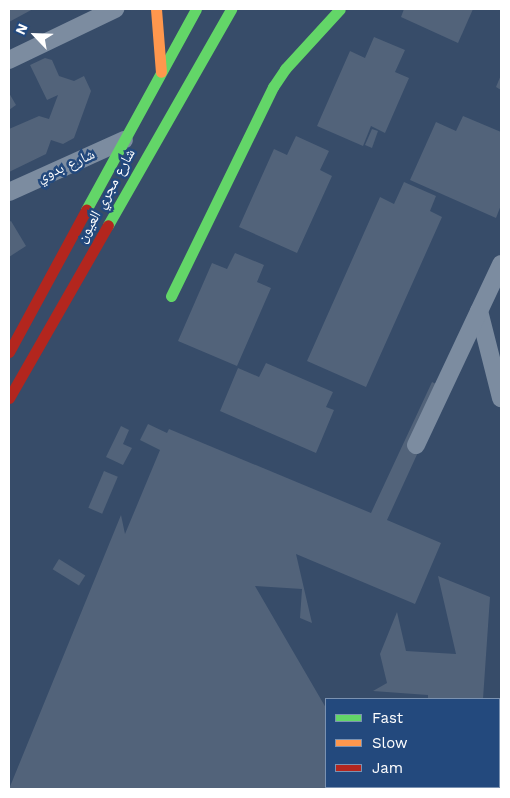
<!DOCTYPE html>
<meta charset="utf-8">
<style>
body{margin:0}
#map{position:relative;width:510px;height:798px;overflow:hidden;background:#374c69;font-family:"Work Sans","Noto Naskh Arabic",sans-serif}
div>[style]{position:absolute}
.building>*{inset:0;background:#52637a;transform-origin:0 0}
.street>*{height:18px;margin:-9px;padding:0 9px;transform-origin:9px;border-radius:9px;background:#7c8ca0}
.fast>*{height:11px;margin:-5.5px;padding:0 5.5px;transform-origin:5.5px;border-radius:5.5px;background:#63d668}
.slow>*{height:11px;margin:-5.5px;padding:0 5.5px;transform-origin:5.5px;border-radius:5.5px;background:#ff974d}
.jam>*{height:11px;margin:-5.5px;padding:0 5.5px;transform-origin:5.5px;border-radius:5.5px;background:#b3261e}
span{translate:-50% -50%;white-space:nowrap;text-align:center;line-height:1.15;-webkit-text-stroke:5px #23497d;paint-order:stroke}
.street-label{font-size:15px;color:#fff}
.frame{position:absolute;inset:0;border:10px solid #fff;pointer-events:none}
.legend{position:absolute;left:325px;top:698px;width:175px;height:90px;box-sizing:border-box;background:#23497d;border:1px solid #7b92b1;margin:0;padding:6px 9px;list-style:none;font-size:15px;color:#fff}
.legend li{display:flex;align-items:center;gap:10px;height:25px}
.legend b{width:25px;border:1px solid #7b92b1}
.north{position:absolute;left:10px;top:10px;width:50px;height:50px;-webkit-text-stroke:4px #23497d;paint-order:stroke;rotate:294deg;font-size:14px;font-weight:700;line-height:20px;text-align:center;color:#fff}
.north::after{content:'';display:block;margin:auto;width:18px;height:22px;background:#fff;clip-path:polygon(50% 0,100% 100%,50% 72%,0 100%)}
</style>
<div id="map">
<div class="building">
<i style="clip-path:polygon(9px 9px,33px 9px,9px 22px)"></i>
<i style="clip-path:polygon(404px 9px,473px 9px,458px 43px,401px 17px)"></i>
<i style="clip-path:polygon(374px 37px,405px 50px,395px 72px,409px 78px,385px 133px,371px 126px,363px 146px,317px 126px,350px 51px,365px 58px)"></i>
<i style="clip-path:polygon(45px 58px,52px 60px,59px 76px,74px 81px,84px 76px,91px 91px,74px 138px,63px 144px,51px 140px,46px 154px,9px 172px,9px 129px,39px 116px,49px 119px,58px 95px,47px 100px,30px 65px)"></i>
<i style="clip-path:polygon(501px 75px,501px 90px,496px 87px)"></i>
<i style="clip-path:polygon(9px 93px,16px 105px,9px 110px)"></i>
<i style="clip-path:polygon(463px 116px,501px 132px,501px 205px,496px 218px,410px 180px,436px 122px,456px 131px)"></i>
<i style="clip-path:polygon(372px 129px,378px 131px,372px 148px,365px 145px)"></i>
<i style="clip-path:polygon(296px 136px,329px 151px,320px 170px,332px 176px,297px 253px,239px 227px,274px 149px,287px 155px)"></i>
<i style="clip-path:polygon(404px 182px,436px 196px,430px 211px,442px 217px,366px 387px,307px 361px,380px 197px,394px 204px)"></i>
<i style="clip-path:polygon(11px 221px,26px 246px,9px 257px,9px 222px)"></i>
<i style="clip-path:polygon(235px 253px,264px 265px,257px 282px,271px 288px,237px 366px,178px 341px,212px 263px,227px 269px)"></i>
<i style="clip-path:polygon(266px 363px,333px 392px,326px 407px,334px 410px,316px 453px,220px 411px,238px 368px,259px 377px)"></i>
<i style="clip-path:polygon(432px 382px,447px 389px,387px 520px,441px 543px,415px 604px,296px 554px,312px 623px,300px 618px,302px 589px,255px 586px,326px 708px,325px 789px,9px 789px,121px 515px,125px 534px,160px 450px,140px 440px,148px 424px,167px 433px,169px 429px,371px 513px)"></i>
<i style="clip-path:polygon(121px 426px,129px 430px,123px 444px,132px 448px,123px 465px,106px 457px)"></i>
<i style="left:104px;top:471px;width:15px;height:40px;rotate:23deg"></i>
<i style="left:59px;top:559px;width:31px;height:12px;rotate:32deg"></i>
<i style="clip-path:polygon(438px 576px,490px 597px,483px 699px,428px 699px,428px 695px,373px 691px,387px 683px,380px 654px,397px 612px,406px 651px,456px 654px)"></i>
<i style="clip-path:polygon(499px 761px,501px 789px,422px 789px,499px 787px)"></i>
</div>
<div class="street">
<i style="left:9px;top:60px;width:118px;rotate:-25.7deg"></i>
<i style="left:9px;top:192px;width:126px;rotate:-24.3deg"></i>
<i style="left:479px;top:311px;width:90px;rotate:75.8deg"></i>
<i style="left:416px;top:445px;width:200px;rotate:-64.8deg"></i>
</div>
<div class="fast">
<i style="left:86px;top:210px;width:229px;rotate:-61.3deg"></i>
<i style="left:108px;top:225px;width:249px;rotate:-60.3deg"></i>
<i style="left:171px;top:296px;width:233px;rotate:-64deg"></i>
<i style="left:273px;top:87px;width:22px;rotate:-56deg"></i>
<i style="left:285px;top:69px;width:81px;rotate:-47.5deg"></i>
</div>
<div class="slow">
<i style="left:156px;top:9px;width:63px;rotate:85.5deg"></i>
</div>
<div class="jam">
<i style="left:9px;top:352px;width:162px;rotate:-61.5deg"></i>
<i style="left:9px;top:398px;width:199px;rotate:-60.2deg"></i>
</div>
<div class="street-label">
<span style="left:66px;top:166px;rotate:-24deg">شارع بدوي</span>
<span style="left:106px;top:196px;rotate:-61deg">شارع مجري العيون</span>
</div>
<div class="frame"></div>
<ul class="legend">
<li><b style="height:6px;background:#63d668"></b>Fast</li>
<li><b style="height:6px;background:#ff974d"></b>Slow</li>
<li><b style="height:6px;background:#b3261e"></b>Jam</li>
</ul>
<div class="north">N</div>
</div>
